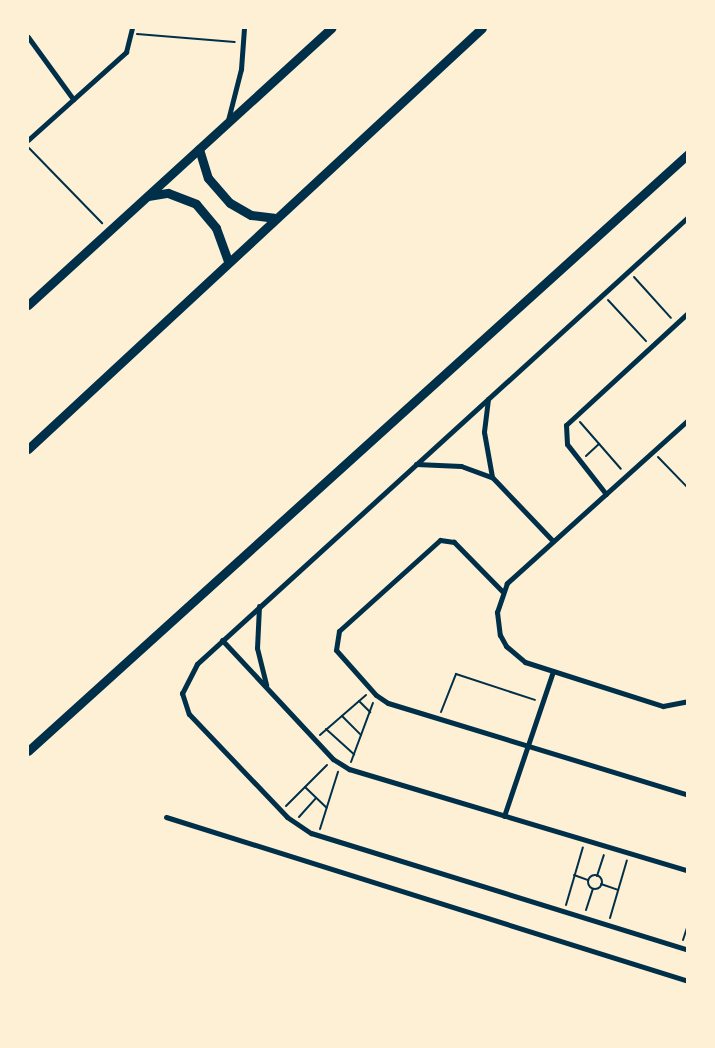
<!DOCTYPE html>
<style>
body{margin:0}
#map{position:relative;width:715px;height:1048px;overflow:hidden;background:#fdf0d5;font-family:"Public Sans",sans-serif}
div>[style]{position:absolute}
.path>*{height:2px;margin:-1px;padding:0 1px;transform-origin:1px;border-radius:1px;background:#003049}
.path>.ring{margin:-1px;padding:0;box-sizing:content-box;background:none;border:2px solid #003049;border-radius:50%}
.minor>*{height:5px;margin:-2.5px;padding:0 2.5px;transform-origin:2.5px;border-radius:2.5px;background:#003049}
.secondary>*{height:9px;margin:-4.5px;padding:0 4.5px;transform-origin:4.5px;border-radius:4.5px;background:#003049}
span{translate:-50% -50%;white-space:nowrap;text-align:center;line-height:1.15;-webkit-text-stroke:5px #fdf0d5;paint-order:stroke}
.frame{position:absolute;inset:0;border:29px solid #fdf0d5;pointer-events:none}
</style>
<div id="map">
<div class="path">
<i style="left:137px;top:34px;width:98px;rotate:4.7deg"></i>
<i style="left:29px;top:148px;width:105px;rotate:45.8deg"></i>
<i style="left:634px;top:277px;width:55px;rotate:47.9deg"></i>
<i style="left:608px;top:300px;width:56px;rotate:47.2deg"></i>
<i style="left:580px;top:422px;width:62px;rotate:48.9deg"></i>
<i style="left:586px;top:456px;width:18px;rotate:-43deg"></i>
<i style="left:658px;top:457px;width:43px;rotate:45.9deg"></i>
<i style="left:359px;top:701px;width:16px;rotate:45deg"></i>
<i style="left:441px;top:712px;width:41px;rotate:-68.5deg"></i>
<i style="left:456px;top:674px;width:83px;rotate:18.2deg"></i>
<i style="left:342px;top:716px;width:27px;rotate:45deg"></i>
<i style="left:326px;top:729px;width:38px;rotate:42deg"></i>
<i style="left:320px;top:735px;width:61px;rotate:-41deg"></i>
<i style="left:351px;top:762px;width:63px;rotate:-69.6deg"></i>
<i style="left:305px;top:787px;width:30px;rotate:44deg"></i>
<i style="left:286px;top:806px;width:58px;rotate:-45deg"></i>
<i style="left:299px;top:817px;width:25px;rotate:-48deg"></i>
<i style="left:320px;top:829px;width:60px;rotate:-72.5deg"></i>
<i style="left:574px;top:875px;width:15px;rotate:20deg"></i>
<i class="ring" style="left:588px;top:875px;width:12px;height:12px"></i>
<i style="left:597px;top:876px;width:22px;rotate:-72deg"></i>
<i style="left:601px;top:884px;width:18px;rotate:19deg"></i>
<i style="left:566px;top:905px;width:60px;rotate:-73.7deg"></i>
<i style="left:586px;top:910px;width:22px;rotate:-72deg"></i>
<i style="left:610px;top:918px;width:60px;rotate:-73.7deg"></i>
<i style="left:683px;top:940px;width:16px;rotate:-72deg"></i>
</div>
<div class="minor">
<i style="left:28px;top:37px;width:77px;rotate:54deg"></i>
<i style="left:228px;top:120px;width:53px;rotate:-75.7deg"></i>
<i style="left:241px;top:69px;width:41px;rotate:-85.8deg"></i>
<i style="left:28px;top:140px;width:132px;rotate:-41.9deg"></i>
<i style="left:126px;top:52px;width:25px;rotate:-76deg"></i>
<i style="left:688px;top:217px;width:664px;rotate:137.69deg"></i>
<i style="left:197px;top:664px;width:33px;rotate:117deg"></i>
<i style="left:182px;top:693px;width:22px;rotate:72deg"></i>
<i style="left:189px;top:714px;width:142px;rotate:46.4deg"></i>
<i style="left:287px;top:817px;width:29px;rotate:34deg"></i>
<i style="left:311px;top:833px;width:395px;rotate:17.2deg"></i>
<i style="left:488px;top:399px;width:33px;rotate:97deg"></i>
<i style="left:484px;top:432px;width:46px;rotate:79.9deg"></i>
<i style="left:688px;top:420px;width:244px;rotate:138deg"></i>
<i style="left:507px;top:583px;width:31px;rotate:109deg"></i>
<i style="left:497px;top:612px;width:23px;rotate:83deg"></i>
<i style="left:500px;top:635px;width:13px;rotate:61deg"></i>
<i style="left:506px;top:646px;width:25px;rotate:40deg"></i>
<i style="left:525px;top:662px;width:145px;rotate:17.7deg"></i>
<i style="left:663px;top:706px;width:25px;rotate:-11deg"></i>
<i style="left:416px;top:464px;width:45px;rotate:2.5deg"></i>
<i style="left:461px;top:466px;width:33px;rotate:20deg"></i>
<i style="left:492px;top:477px;width:87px;rotate:46.4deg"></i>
<i style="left:606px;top:494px;width:63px;rotate:-128deg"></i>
<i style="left:567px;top:444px;width:19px;rotate:-93deg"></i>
<i style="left:566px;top:425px;width:166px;rotate:-42.6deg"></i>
<i style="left:502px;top:591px;width:69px;rotate:-134.4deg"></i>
<i style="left:454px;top:542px;width:14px;rotate:-172deg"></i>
<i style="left:440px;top:540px;width:136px;rotate:138deg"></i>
<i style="left:339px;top:631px;width:19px;rotate:99deg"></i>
<i style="left:336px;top:650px;width:60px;rotate:48.4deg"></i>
<i style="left:376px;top:695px;width:14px;rotate:34deg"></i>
<i style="left:388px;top:703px;width:314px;rotate:17deg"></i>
<i style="left:259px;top:606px;width:42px;rotate:92.7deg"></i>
<i style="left:257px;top:648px;width:38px;rotate:76deg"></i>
<i style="left:222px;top:640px;width:163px;rotate:47deg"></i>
<i style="left:333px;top:759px;width:19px;rotate:32deg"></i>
<i style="left:349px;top:769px;width:354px;rotate:16.7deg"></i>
<i style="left:504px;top:816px;width:153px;rotate:-71.3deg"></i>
<i style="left:166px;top:817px;width:547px;rotate:17.44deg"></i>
</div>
<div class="secondary">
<i style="left:199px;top:149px;width:30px;rotate:73deg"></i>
<i style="left:208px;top:178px;width:33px;rotate:49deg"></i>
<i style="left:230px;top:203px;width:24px;rotate:30deg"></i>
<i style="left:251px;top:215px;width:23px;rotate:7deg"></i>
<i style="left:148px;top:196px;width:20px;rotate:-9deg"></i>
<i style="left:168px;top:193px;width:30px;rotate:21deg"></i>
<i style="left:196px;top:204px;width:31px;rotate:50deg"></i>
<i style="left:216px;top:228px;width:35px;rotate:70deg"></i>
<i style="left:28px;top:305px;width:411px;rotate:-42.4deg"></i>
<i style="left:28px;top:449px;width:619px;rotate:-42.84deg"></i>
<i style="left:28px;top:751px;width:890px;rotate:-42.13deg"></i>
</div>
<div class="frame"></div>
</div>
